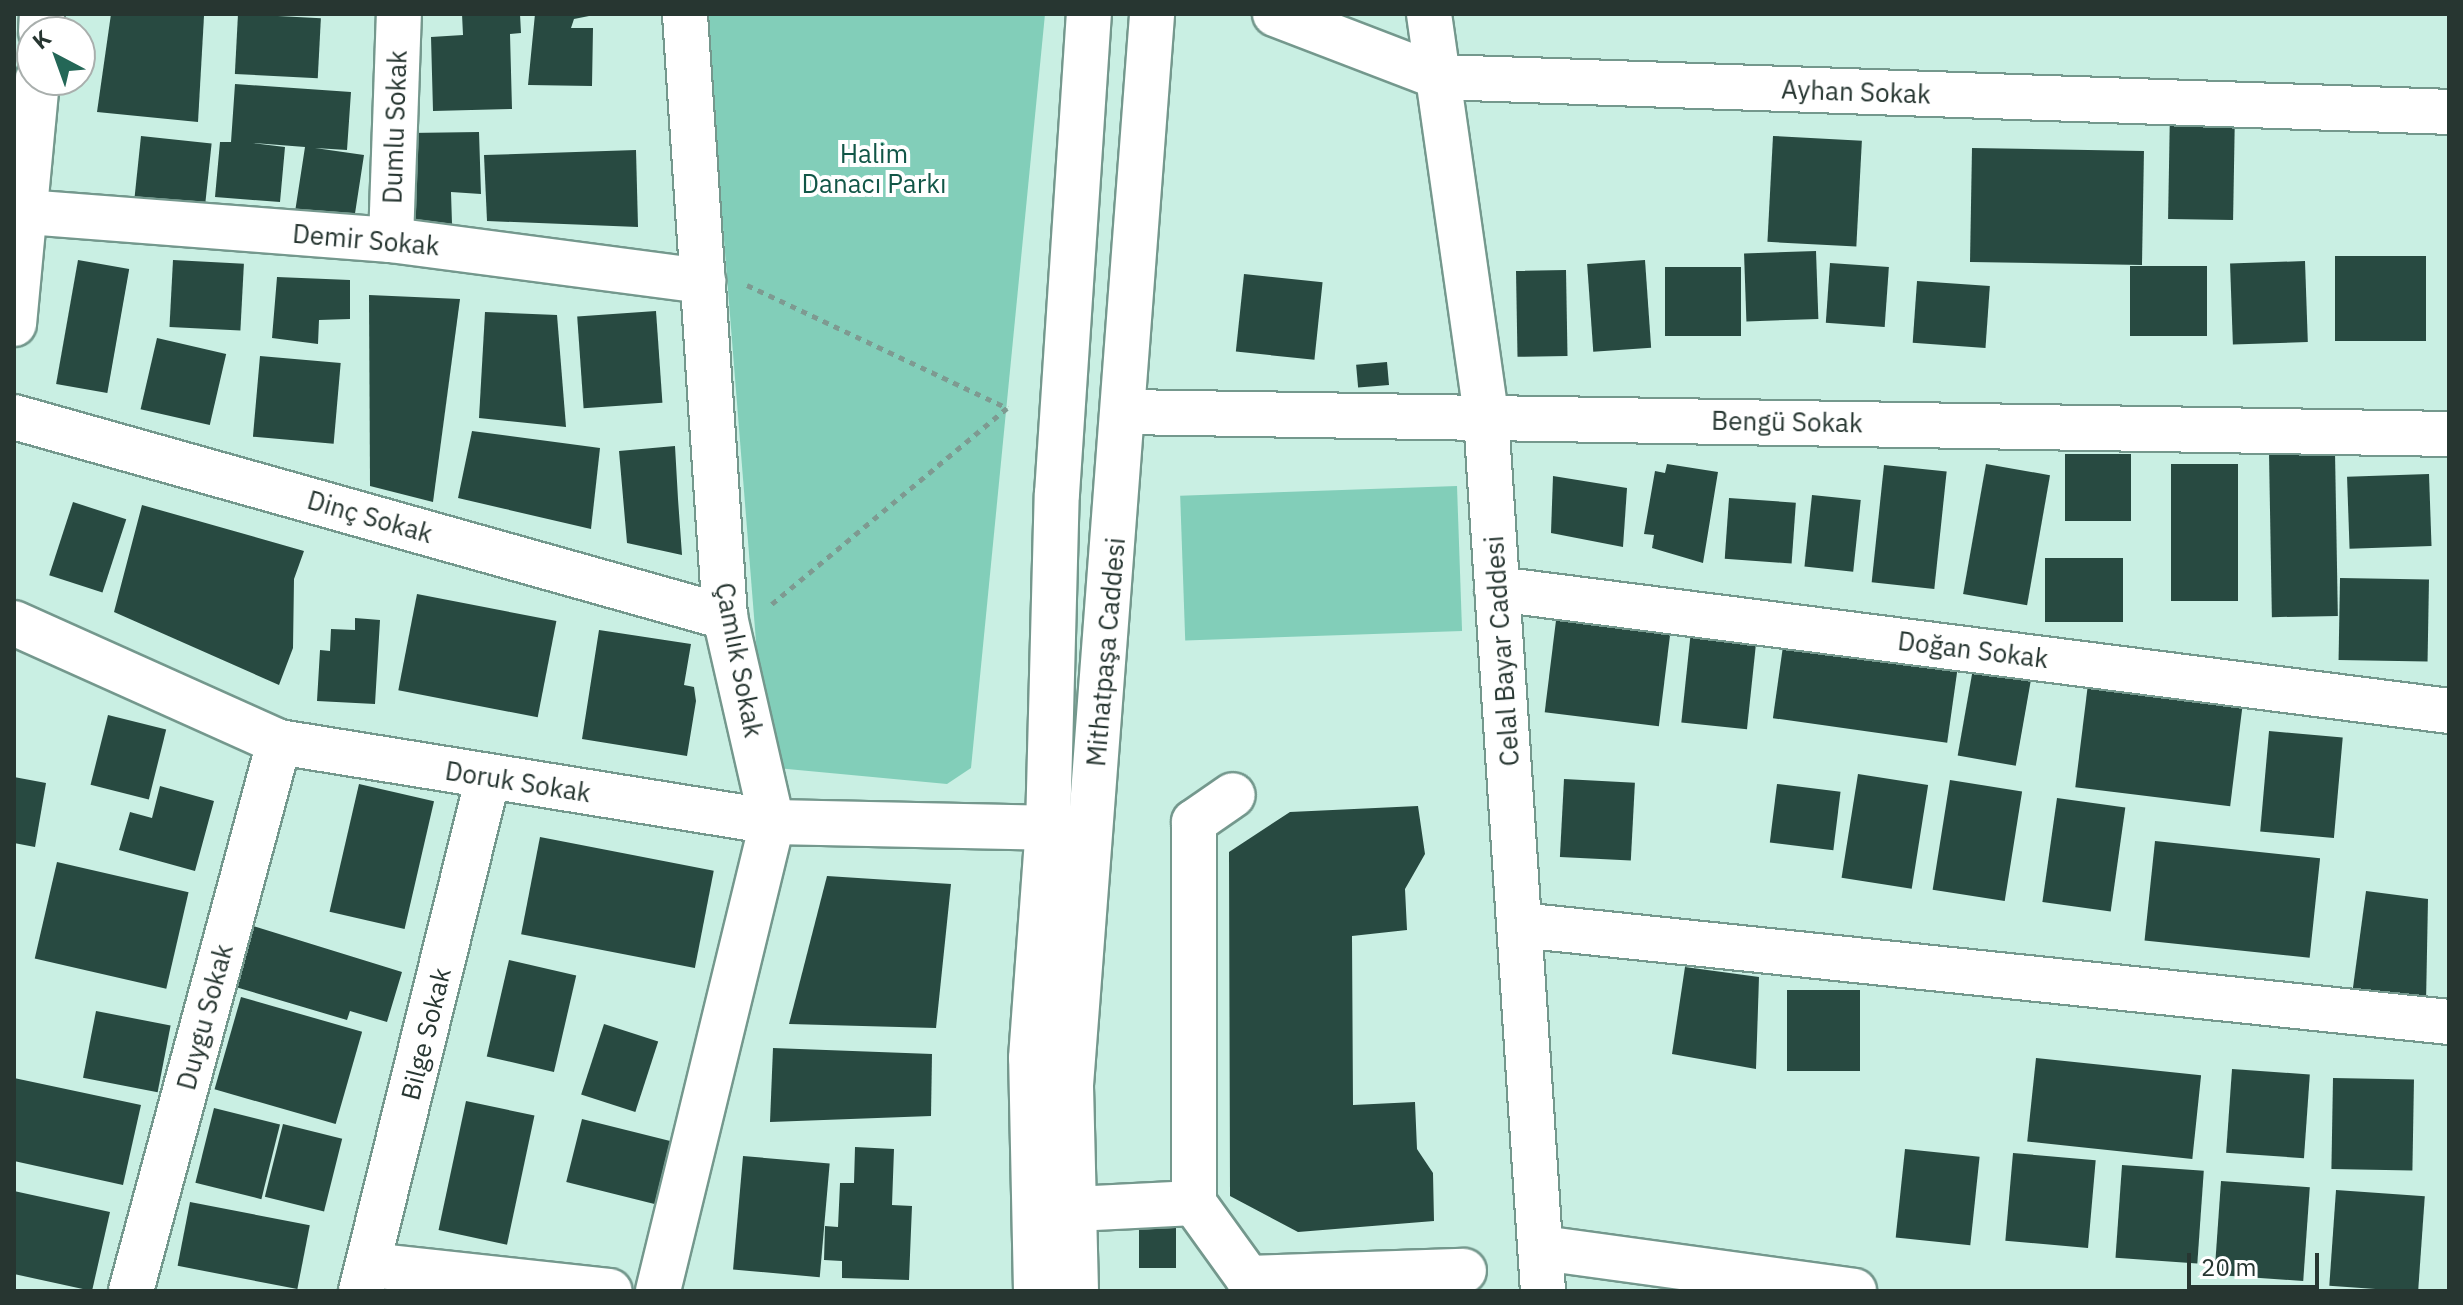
<!DOCTYPE html>
<meta charset="utf-8">
<style>
body{margin:0}
#map{position:relative;width:2463px;height:1305px;overflow:hidden;background:#c9efe3;font-family:"IBM Plex Sans",sans-serif}
div>[style]{position:absolute}
.green>*{inset:0;background:#82ceb9;transform-origin:0 0}
.building>*{inset:0;background:#284a41;transform-origin:0 0}
.path>*{height:5px;margin-top:-2.5px;transform-origin:0;background:repeating-linear-gradient(90deg,#7e9a91 0 6px,transparent 0 12px)}
.roads{filter:drop-shadow(2px 0 #74988d) drop-shadow(-2px 0 #74988d) drop-shadow(0 2px #74988d) drop-shadow(0 -2px #74988d)}
.minor>*{height:44px;margin:-22px;padding:0 22px;transform-origin:22px;border-radius:22px;background:#fff}
span{translate:-50% -50%;white-space:nowrap;text-align:center;line-height:1.15;-webkit-text-stroke:8px #fff;paint-order:stroke}
.street-label{font-size:26px;color:#273631}
.park-label{font-size:26px;color:#115647}
.frame{position:absolute;inset:0;border:16px solid #273631;pointer-events:none}
.north{position:absolute;left:16px;top:16px;width:80px;height:80px;box-sizing:border-box;background:#fff;border:2px solid #a9afad;border-radius:50%;rotate:319deg;font-size:22px;font-weight:700;line-height:32px;text-align:center;color:#273631}
.north::after{content:'';display:block;margin:auto;width:28px;height:36px;background:#246757;clip-path:polygon(50% 0,100% 100%,50% 72%,0 100%)}
.scale{position:absolute;left:2187px;top:1253px;width:132px;height:36px;box-sizing:border-box;border:4px solid #273631;border-top:0;padding-left:10px;font-size:24px;line-height:28px;white-space:nowrap;color:#273631;-webkit-text-stroke:6px #fff;paint-order:stroke}
</style>
<div id="map">
<div class="green">
<i style="clip-path:polygon(706px 14px,1045px 14px,971px 768px,947px 784px,766px 767px)"></i>
<i style="left:1457px;top:486px;width:145px;height:277px;rotate:88deg"></i>
</div>
<div class="building">
<i style="clip-path:polygon(111px 14px,204px 16px,198px 122px,97px 112px)"></i>
<i style="left:238px;top:14px;width:83px;height:60px;rotate:3deg"></i>
<i style="clip-path:polygon(462px 14px,520px 14px,521px 33px,510px 34px,512px 109px,433px 111px,431px 37px,463px 35px)"></i>
<i style="clip-path:polygon(535px 14px,599px 14px,574px 19px,571px 28px,593px 28px,592px 86px,528px 85px)"></i>
<i style="clip-path:polygon(235px 84px,351px 92px,347px 150px,315px 148px,364px 155px,354px 220px,295px 212px,305px 147px,253px 143px,285px 147px,280px 202px,215px 197px,220px 142px,231px 142px)"></i>
<i style="left:2170px;top:109px;width:65px;height:110px;rotate:1deg"></i>
<i style="clip-path:polygon(479px 132px,481px 194px,451px 192px,452px 224px,413px 221px,409px 133px)"></i>
<i style="left:141px;top:136px;width:71px;height:62px;rotate:6deg"></i>
<i style="left:1773px;top:136px;width:89px;height:106px;rotate:3deg"></i>
<i style="left:1972px;top:148px;width:172px;height:114px;rotate:1deg"></i>
<i style="clip-path:polygon(636px 150px,638px 227px,487px 221px,484px 155px)"></i>
<i style="left:1816px;top:251px;width:68px;height:72px;rotate:88deg"></i>
<i style="left:2426px;top:256px;width:85px;height:91px;rotate:90deg"></i>
<i style="left:78px;top:260px;width:52px;height:126px;rotate:10deg"></i>
<i style="left:173px;top:260px;width:71px;height:67px;rotate:3deg"></i>
<i style="left:1645px;top:260px;width:88px;height:58px;rotate:86deg"></i>
<i style="left:2305px;top:261px;width:81px;height:75px;rotate:88deg"></i>
<i style="left:1830px;top:263px;width:59px;height:60px;rotate:4deg"></i>
<i style="left:2207px;top:266px;width:70px;height:77px;rotate:90deg"></i>
<i style="left:1741px;top:267px;width:69px;height:76px;rotate:90deg"></i>
<i style="left:1566px;top:270px;width:86px;height:50px;rotate:89deg"></i>
<i style="left:1244px;top:274px;width:79px;height:78px;rotate:6deg"></i>
<i style="clip-path:polygon(277px 277px,350px 280px,350px 319px,319px 320px,318px 344px,272px 338px)"></i>
<i style="left:1917px;top:281px;width:73px;height:62px;rotate:4deg"></i>
<i style="clip-path:polygon(369px 295px,460px 299px,433px 502px,370px 486px)"></i>
<i style="left:656px;top:311px;width:92px;height:79px;rotate:86deg"></i>
<i style="clip-path:polygon(485px 312px,557px 315px,566px 427px,479px 418px)"></i>
<i style="left:157px;top:338px;width:71px;height:73px;rotate:13deg"></i>
<i style="left:260px;top:356px;width:81px;height:81px;rotate:5deg"></i>
<i style="left:1387px;top:362px;width:23px;height:31px;rotate:85deg"></i>
<i style="clip-path:polygon(472px 431px,600px 448px,591px 529px,458px 498px)"></i>
<i style="clip-path:polygon(675px 446px,678px 499px,682px 555px,627px 543px,619px 451px)"></i>
<i style="left:2335px;top:452px;width:164px;height:66px;rotate:89deg"></i>
<i style="left:2131px;top:454px;width:67px;height:66px;rotate:90deg"></i>
<i style="clip-path:polygon(1667px 464px,1718px 472px,1703px 563px,1652px 548px,1654px 535px,1644px 534px,1655px 471px,1665px 473px)"></i>
<i style="left:1986px;top:464px;width:65px;height:132px;rotate:10deg"></i>
<i style="left:2171px;top:464px;width:67px;height:137px"></i>
<i style="left:1884px;top:465px;width:63px;height:118px;rotate:6deg"></i>
<i style="left:2429px;top:474px;width:72px;height:82px;rotate:88deg"></i>
<i style="clip-path:polygon(1553px 476px,1627px 488px,1623px 547px,1551px 533px)"></i>
<i style="left:1812px;top:495px;width:49px;height:72px;rotate:6deg"></i>
<i style="left:1729px;top:498px;width:67px;height:61px;rotate:4deg"></i>
<i style="left:73px;top:502px;width:56px;height:77px;rotate:18deg"></i>
<i style="clip-path:polygon(142px 505px,304px 551px,294px 579px,293px 648px,279px 685px,114px 612px)"></i>
<i style="left:2045px;top:558px;width:78px;height:64px"></i>
<i style="left:2340px;top:578px;width:89px;height:82px;rotate:1deg"></i>
<i style="left:417px;top:594px;width:142px;height:98px;rotate:11deg"></i>
<i style="left:1558px;top:604px;width:115px;height:109px;rotate:7deg"></i>
<i style="clip-path:polygon(355px 618px,380px 620px,375px 704px,317px 701px,320px 650px,330px 651px,331px 629px,355px 630px)"></i>
<i style="left:1692px;top:621px;width:66px;height:102px;rotate:6deg"></i>
<i style="clip-path:polygon(599px 630px,691px 644px,684px 685px,694px 687px,696px 701px,687px 756px,582px 739px)"></i>
<i style="left:1785px;top:632px;width:176px;height:87px;rotate:8deg"></i>
<i style="left:1974px;top:663px;width:59px;height:94px;rotate:10deg"></i>
<i style="left:2088px;top:684px;width:156px;height:104px;rotate:7deg"></i>
<i style="left:108px;top:715px;width:60px;height:72px;rotate:14deg"></i>
<i style="left:2269px;top:731px;width:74px;height:101px;rotate:5deg"></i>
<i style="left:1858px;top:774px;width:71px;height:105px;rotate:9deg"></i>
<i style="clip-path:polygon(14px 777px,46px 783px,35px 847px,14px 843px)"></i>
<i style="left:1564px;top:779px;width:71px;height:78px;rotate:3deg"></i>
<i style="left:1950px;top:780px;width:73px;height:111px;rotate:9deg"></i>
<i style="left:359px;top:784px;width:77px;height:131px;rotate:13deg"></i>
<i style="left:1777px;top:784px;width:64px;height:59px;rotate:7deg"></i>
<i style="clip-path:polygon(160px 786px,214px 801px,195px 871px,119px 850px,130px 812px,152px 818px)"></i>
<i style="left:2057px;top:798px;width:69px;height:105px;rotate:8deg"></i>
<i style="clip-path:polygon(1418px 806px,1425px 854px,1405px 889px,1407px 930px,1352px 936px,1353px 1105px,1415px 1102px,1417px 1149px,1433px 1173px,1434px 1221px,1298px 1232px,1230px 1196px,1229px 852px,1290px 812px)"></i>
<i style="left:540px;top:837px;width:177px;height:99px;rotate:11deg"></i>
<i style="left:2155px;top:841px;width:166px;height:100px;rotate:6deg"></i>
<i style="left:57px;top:862px;width:135px;height:99px;rotate:13deg"></i>
<i style="clip-path:polygon(827px 876px,951px 884px,936px 1028px,789px 1024px)"></i>
<i style="clip-path:polygon(2366px 891px,2428px 899px,2426px 1003px,2352px 995px)"></i>
<i style="clip-path:polygon(240px 922px,402px 972px,387px 1022px,350px 1011px,347px 1020px,222px 983px)"></i>
<i style="left:509px;top:960px;width:69px;height:99px;rotate:13deg"></i>
<i style="clip-path:polygon(1685px 967px,1759px 977px,1756px 1069px,1672px 1054px)"></i>
<i style="left:1860px;top:990px;width:81px;height:73px;rotate:90deg"></i>
<i style="left:241px;top:997px;width:126px;height:96px;rotate:16deg"></i>
<i style="left:96px;top:1011px;width:76px;height:68px;rotate:11deg"></i>
<i style="left:604px;top:1024px;width:57px;height:74px;rotate:18deg"></i>
<i style="clip-path:polygon(773px 1048px,932px 1054px,931px 1116px,770px 1122px)"></i>
<i style="left:2036px;top:1058px;width:166px;height:84px;rotate:6deg"></i>
<i style="left:2232px;top:1069px;width:78px;height:84px;rotate:4deg"></i>
<i style="clip-path:polygon(14px 1078px,141px 1105px,123px 1185px,14px 1161px)"></i>
<i style="left:2333px;top:1078px;width:81px;height:91px;rotate:1deg"></i>
<i style="left:466px;top:1101px;width:70px;height:132px;rotate:12deg"></i>
<i style="left:214px;top:1108px;width:68px;height:77px;rotate:14deg"></i>
<i style="left:582px;top:1119px;width:94px;height:65px;rotate:14deg"></i>
<i style="left:283px;top:1124px;width:61px;height:75px;rotate:14deg"></i>
<i style="clip-path:polygon(855px 1147px,894px 1149px,892px 1205px,912px 1206px,909px 1280px,842px 1278px,842px 1261px,824px 1260px,825px 1226px,838px 1227px,840px 1183px,854px 1183px)"></i>
<i style="left:1905px;top:1149px;width:75px;height:89px;rotate:6deg"></i>
<i style="left:2013px;top:1153px;width:83px;height:88px;rotate:5deg"></i>
<i style="left:743px;top:1156px;width:87px;height:114px;rotate:5deg"></i>
<i style="left:2122px;top:1165px;width:82px;height:93px;rotate:4deg"></i>
<i style="left:2221px;top:1181px;width:89px;height:94px;rotate:4deg"></i>
<i style="left:2336px;top:1190px;width:89px;height:96px;rotate:4deg"></i>
<i style="clip-path:polygon(14px 1191px,110px 1212px,92px 1291px,14px 1274px)"></i>
<i style="left:190px;top:1202px;width:122px;height:65px;rotate:11deg"></i>
<i style="left:1139px;top:1228px;width:37px;height:40px"></i>
</div>
<div class="path">
<i style="left:747px;top:285px;width:288px;rotate:25.3deg"></i>
<i style="left:1007px;top:408px;width:311px;rotate:140.2deg"></i>
</div>
<div class="roads">
<div class="minor">
<i style="left:1275px;top:14px;width:176px;rotate:21deg"></i>
<i style="left:1439px;top:77px;width:1011px;rotate:1.98deg"></i>
<i style="left:1429px;top:14px;width:407px;rotate:81.9deg"></i>
<i style="left:1486px;top:417px;width:876px;rotate:86.27deg"></i>
<i style="left:41px;top:32px;width:18px;rotate:-87deg"></i>
<i style="left:27px;top:212px;width:365px;rotate:4.4deg"></i>
<i style="left:391px;top:240px;width:315px;rotate:7.5deg"></i>
<i style="left:391px;top:240px;width:226px;rotate:-88deg"></i>
<i style="left:14px;top:324px;width:245px;rotate:-84.6deg"></i>
<i style="left:1125px;top:412px;width:1324px;rotate:0.95deg"></i>
<i style="left:14px;top:417px;width:739px;rotate:15.71deg"></i>
<i style="left:1497px;top:589px;width:960px;rotate:7.3deg"></i>
<i style="left:14px;top:623px;width:290px;rotate:24.2deg"></i>
<i style="left:279px;top:742px;width:499px;rotate:9.2deg"></i>
<i style="left:772px;top:822px;width:276px;rotate:1.2deg"></i>
<i style="left:1520px;top:925px;width:934px;rotate:5.96deg"></i>
<i style="left:1194px;top:1203px;width:381px;rotate:-90deg"></i>
<i style="left:1194px;top:822px;width:47px;rotate:-34.7deg"></i>
<i style="left:1074px;top:1209px;width:120px;rotate:-2.9deg"></i>
<i style="left:1194px;top:1203px;width:92px;rotate:54.2deg"></i>
<i style="left:1248px;top:1278px;width:216px;rotate:-1.9deg"></i>
<i style="left:1542px;top:1248px;width:315px;rotate:7.8deg"></i>
<i style="left:370px;top:1265px;width:241px;rotate:6.2deg"></i>
<i style="left:131px;top:1291px;width:569px;rotate:-74.91deg"></i>
<i style="left:361px;top:1291px;width:529px;rotate:-76.12deg"></i>
<i style="left:658px;top:1291px;width:483px;rotate:-76.3deg"></i>
<i style="left:772px;top:822px;width:210px;rotate:-102.9deg"></i>
<i style="left:725px;top:617px;width:604px;rotate:-93.8deg"></i>
<i style="left:1036px;top:1291px;width:233px;rotate:-91.2deg"></i>
<i style="left:1031px;top:1058px;width:231px;rotate:-85.8deg"></i>
<i style="left:1048px;top:828px;width:334px;rotate:-88.5deg"></i>
<i style="left:1057px;top:494px;width:481px;rotate:-86.2deg"></i>
<i style="left:1076px;top:1291px;width:206px;rotate:-91.4deg"></i>
<i style="left:1071px;top:1085px;width:1074px;rotate:-85.67deg"></i>
</div>
</div>
<div class="street-label">
<span style="left:1856px;top:92px;rotate:2deg">Ayhan Sokak</span>
<span style="left:395px;top:127px;rotate:-88deg">Dumlu Sokak</span>
<span style="left:366px;top:240px;rotate:5deg">Demir Sokak</span>
<span style="left:1787px;top:422px;rotate:1deg">Bengü Sokak</span>
<span style="left:370px;top:517px;rotate:16deg">Dinç Sokak</span>
<span style="left:1973px;top:650px;rotate:7deg">Doğan Sokak</span>
<span style="left:1502px;top:651px;rotate:-94deg">Celal Bayar Caddesi</span>
<span style="left:1106px;top:652px;rotate:-85deg">Mithatpaşa Caddesi</span>
<span style="left:739px;top:660px;rotate:79deg">Çamlık Sokak</span>
<span style="left:518px;top:782px;rotate:9deg">Doruk Sokak</span>
<span style="left:205px;top:1017px;rotate:-75deg">Duygu Sokak</span>
<span style="left:426px;top:1034px;rotate:-76deg">Bilge Sokak</span>
</div>
<div class="park-label">
<span style="left:874px;top:169px">Halim<br>Danacı Parkı</span>
</div>
<div class="frame"></div>
<div class="north">K</div>
<div class="scale">20 m</div>
</div>
